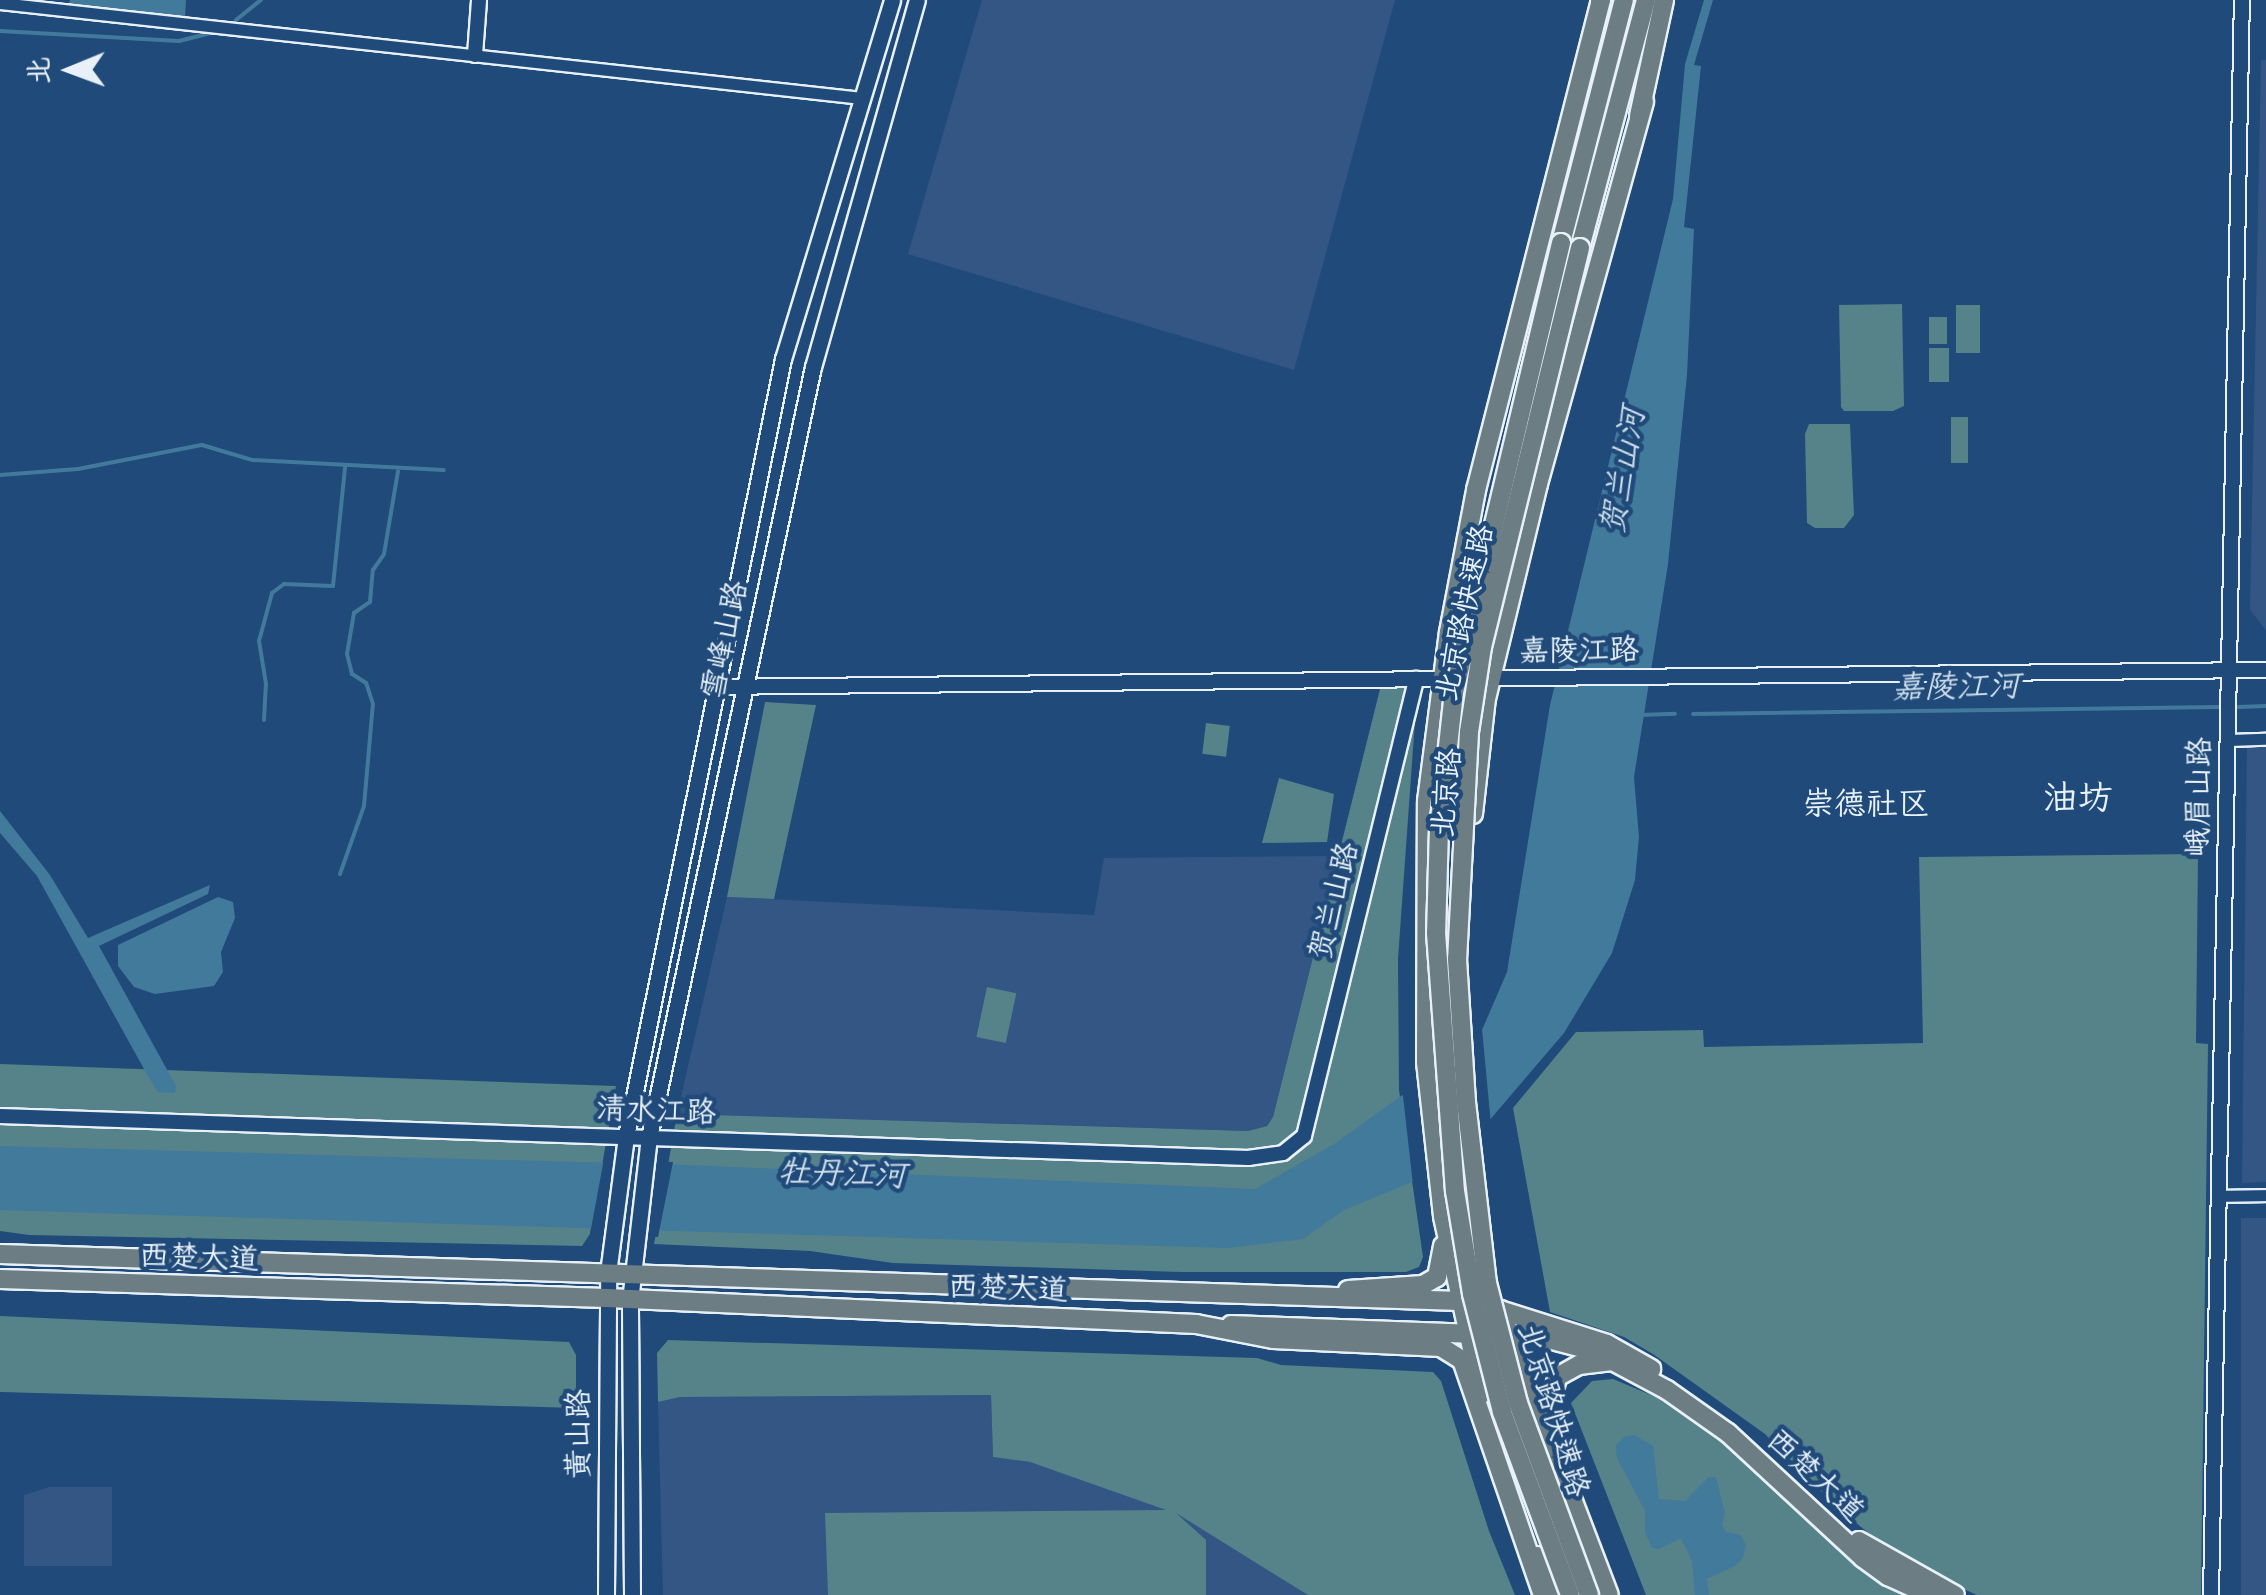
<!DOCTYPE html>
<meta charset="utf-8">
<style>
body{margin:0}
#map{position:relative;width:2266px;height:1595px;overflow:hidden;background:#1f4a7a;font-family:"Architects Daughter","LXGW WenKai TC",sans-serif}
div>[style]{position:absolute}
.built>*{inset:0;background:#345685;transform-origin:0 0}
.green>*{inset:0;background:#56828a;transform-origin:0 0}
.water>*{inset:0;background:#427a9b}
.pier>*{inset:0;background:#1f4a7a}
.stream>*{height:4px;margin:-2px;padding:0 2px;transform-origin:2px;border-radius:2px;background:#427a9b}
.roads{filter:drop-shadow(2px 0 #e8f1f8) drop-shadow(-2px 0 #e8f1f8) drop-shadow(0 2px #e8f1f8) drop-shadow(0 -2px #e8f1f8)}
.minor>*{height:11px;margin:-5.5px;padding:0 5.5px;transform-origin:5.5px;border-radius:5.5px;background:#1f4a7a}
.tertiary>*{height:14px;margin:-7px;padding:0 7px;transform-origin:7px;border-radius:7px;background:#1f4a7a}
.secondary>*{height:15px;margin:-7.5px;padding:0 7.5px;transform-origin:7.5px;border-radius:7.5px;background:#1f4a7a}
.primary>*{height:18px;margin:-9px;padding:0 9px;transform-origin:9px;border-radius:9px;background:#6c7e84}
.trunk>*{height:18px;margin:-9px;padding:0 9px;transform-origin:9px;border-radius:9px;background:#6c7e84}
.bridges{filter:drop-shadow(2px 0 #e8f1f8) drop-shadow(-2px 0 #e8f1f8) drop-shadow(0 2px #e8f1f8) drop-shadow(0 -2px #e8f1f8)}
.trunk-bridge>*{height:18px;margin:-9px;padding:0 9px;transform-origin:9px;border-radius:9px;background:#6c7e84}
span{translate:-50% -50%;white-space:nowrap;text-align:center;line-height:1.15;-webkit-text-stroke:9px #1f4a7a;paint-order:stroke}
.street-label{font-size:30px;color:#e8f1f8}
.water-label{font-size:32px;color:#cfdfea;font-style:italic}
.neighbourhood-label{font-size:32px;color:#e8f1f8}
.quarter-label{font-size:35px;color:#e8f1f8}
.north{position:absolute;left:20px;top:20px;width:100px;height:100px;-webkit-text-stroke:8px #1f4a7a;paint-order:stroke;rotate:269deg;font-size:28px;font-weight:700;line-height:40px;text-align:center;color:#e8f1f8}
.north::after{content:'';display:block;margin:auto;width:35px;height:45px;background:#e8f1f8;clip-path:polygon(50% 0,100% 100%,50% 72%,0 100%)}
</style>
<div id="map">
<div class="built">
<i style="clip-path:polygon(982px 0,1395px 0,1294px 370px,908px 254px)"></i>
<i style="clip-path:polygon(2261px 60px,2266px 60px,2266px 630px,2250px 610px)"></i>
<i style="clip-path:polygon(2247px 745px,2266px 745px,2266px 1182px,2242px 1183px)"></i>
<i style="clip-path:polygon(1338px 856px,1273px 1117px,1267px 1126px,1248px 1131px,677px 1114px,727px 897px,1094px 915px,1104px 858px)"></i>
<i style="left:2266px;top:1218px;width:377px;height:25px;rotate:90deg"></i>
<i style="clip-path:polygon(991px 1395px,993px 1457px,1030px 1462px,1190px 1518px,1308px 1595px,663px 1595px,658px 1402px,680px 1397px)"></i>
<i style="clip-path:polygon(50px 1487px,112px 1487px,112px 1566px,24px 1566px,24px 1495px)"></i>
</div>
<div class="green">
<i style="clip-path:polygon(1902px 304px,1904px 406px,1893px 411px,1844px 411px,1841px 407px,1839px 305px)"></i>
<i style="left:1956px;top:305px;width:24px;height:48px"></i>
<i style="left:1929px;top:317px;width:18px;height:27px"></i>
<i style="left:1929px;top:348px;width:20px;height:34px"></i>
<i style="left:1951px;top:417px;width:17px;height:46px"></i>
<i style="clip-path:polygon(1809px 424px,1850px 424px,1854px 515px,1844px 528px,1815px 528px,1807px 523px,1805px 434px)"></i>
<i style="clip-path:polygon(1381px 685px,1404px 685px,1415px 696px,1416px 707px,1398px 959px,1399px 1090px,1423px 1257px,1419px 1267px,1406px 1272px,1181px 1272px,893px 1263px,810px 1251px,654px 1244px,677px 1114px,1248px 1131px,1267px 1126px,1273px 1117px)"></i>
<i style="clip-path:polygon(765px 702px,816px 705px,774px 899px,727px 897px)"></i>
<i style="left:1206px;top:723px;width:24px;height:31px;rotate:7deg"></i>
<i style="clip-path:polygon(1279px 778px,1334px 794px,1327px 842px,1262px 843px)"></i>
<i style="clip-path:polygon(2198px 854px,2196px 1043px,2208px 1044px,2201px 1595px,1977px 1595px,1930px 1574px,1875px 1538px,1837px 1508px,1765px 1434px,1653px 1354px,1624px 1337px,1550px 1312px,1513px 1108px,1576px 1032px,1703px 1030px,1704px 1047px,1923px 1043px,1919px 857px)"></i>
<i style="left:987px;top:987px;width:30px;height:51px;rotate:12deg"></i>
<i style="clip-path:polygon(0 1064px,616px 1086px,590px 1234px,582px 1246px,29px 1235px,0 1231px)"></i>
<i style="clip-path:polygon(0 1316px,569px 1342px,576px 1355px,576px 1408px,0 1392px)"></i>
<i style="clip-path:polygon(668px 1340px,1257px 1358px,1281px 1365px,1433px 1372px,1441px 1381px,1489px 1531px,1515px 1595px,1308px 1595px,1176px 1513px,1206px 1540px,1206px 1595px,828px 1595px,825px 1513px,1166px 1510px,1030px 1462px,993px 1457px,991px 1395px,680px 1397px,658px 1402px,657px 1353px)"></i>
<i style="clip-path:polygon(1613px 1379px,1687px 1410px,1911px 1595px,1646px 1595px,1571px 1403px,1592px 1381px)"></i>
</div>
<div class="water">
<i style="clip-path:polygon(70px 0,186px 0,185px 18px,69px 4px)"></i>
<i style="clip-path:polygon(1704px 0,1713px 0,1694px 65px,1701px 66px,1684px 227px,1694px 229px,1687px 375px,1668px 564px,1634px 777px,1639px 837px,1635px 880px,1612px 953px,1564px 1033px,1488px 1122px,1419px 1179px,1344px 1210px,1303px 1239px,1227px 1248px,0 1210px,0 1146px,686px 1165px,1255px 1189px,1334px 1144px,1450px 1061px,1482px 1030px,1507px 972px,1550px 705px,1673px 199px,1685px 64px)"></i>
<i style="clip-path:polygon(0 811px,50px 875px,88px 938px,210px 885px,208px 894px,99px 946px,176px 1086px,175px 1093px,158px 1092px,149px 1078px,37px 876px,0 833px)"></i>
<i style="clip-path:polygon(218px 897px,233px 902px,235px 918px,221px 952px,223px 972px,214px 986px,155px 994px,134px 987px,118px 966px,118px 945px)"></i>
<i style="clip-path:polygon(1634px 1435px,1653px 1446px,1659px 1499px,1685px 1501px,1709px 1477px,1716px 1477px,1725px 1513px,1722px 1525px,1726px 1532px,1741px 1535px,1746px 1545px,1743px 1558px,1735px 1566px,1707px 1579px,1709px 1595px,1695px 1595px,1692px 1561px,1681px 1538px,1659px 1549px,1652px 1548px,1645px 1532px,1645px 1511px,1617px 1458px,1616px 1445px,1624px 1437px)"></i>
</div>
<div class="pier">
<i style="clip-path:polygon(1482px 1029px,1491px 1125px,1413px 1185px,1402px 1087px)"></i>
<i style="clip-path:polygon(604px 1159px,673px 1162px,658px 1237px,590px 1234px)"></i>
</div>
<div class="stream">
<i style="left:236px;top:20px;width:32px;rotate:-39deg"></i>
<i style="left:0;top:31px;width:179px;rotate:3.2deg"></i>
<i style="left:179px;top:41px;width:37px;rotate:-14deg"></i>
<i style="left:0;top:475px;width:78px;rotate:-4.4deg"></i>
<i style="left:78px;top:469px;width:126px;rotate:-11deg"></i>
<i style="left:202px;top:445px;width:52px;rotate:16.7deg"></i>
<i style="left:252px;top:460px;width:192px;rotate:3deg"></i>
<i style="left:2238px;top:707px;width:28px;rotate:-2deg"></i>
<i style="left:1693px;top:714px;width:526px;rotate:-0.76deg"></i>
<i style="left:1640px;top:715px;width:35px;rotate:-2deg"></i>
<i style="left:264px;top:720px;width:36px;rotate:-87deg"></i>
<i style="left:266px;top:684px;width:44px;rotate:-99.2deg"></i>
<i style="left:259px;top:641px;width:50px;rotate:-74.8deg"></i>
<i style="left:272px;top:593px;width:15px;rotate:-37deg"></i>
<i style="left:284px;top:584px;width:49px;rotate:2.3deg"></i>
<i style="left:333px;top:586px;width:120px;rotate:-84.2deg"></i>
<i style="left:340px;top:874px;width:72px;rotate:-70.6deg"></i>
<i style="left:364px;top:806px;width:102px;rotate:-85deg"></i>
<i style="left:373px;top:704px;width:22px;rotate:-108deg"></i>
<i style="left:366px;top:683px;width:17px;rotate:-147deg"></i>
<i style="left:352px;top:674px;width:21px;rotate:-104deg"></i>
<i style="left:347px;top:654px;width:42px;rotate:-80.3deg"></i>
<i style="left:354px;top:613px;width:19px;rotate:-35deg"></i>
<i style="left:370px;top:602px;width:32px;rotate:-85deg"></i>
<i style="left:373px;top:570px;width:19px;rotate:-55deg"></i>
<i style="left:384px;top:554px;width:84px;rotate:-80.4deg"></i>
</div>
<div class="roads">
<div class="minor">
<i style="left:0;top:3px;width:867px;rotate:6.29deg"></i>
<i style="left:2228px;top:740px;width:38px;rotate:-2deg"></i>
<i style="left:2219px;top:1196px;width:47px;rotate:-1.2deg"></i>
</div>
<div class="tertiary">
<i style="left:475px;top:55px;width:55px;rotate:-85.8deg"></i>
<i style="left:713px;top:687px;width:1553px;rotate:-0.63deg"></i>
<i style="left:0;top:1116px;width:1249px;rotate:1.93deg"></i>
<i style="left:1248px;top:1158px;width:35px;rotate:-8deg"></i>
<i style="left:1283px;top:1153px;width:27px;rotate:-39deg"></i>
<i style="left:1304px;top:1136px;width:471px;rotate:-76.2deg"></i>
<i style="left:2211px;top:1595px;width:1595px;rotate:-88.89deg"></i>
</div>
<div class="secondary">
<i style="left:606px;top:1595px;width:322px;rotate:-89.6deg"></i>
<i style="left:608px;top:1273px;width:138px;rotate:-82.5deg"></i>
<i style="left:626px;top:1136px;width:793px;rotate:-78.58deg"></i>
<i style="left:783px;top:359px;width:375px;rotate:-73.1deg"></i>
<i style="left:632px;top:1595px;width:294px;rotate:-90.4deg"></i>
<i style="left:630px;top:1301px;width:165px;rotate:-83.4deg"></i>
<i style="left:649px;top:1137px;width:787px;rotate:-77.98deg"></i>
<i style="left:813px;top:367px;width:381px;rotate:-74.2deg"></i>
</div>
<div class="primary">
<i style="left:1473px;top:814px;width:116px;rotate:-83.6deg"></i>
<i style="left:1486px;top:699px;width:221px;rotate:-76.4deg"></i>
<i style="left:1538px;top:484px;width:397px;rotate:-74.5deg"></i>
<i style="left:1348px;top:1290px;width:75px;rotate:-3.8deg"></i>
<i style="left:1423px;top:1285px;width:16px;rotate:-30deg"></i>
<i style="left:1437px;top:1277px;width:32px;rotate:-79deg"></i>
<i style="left:1500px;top:1310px;width:112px;rotate:17.6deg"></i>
<i style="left:1607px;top:1344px;width:51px;rotate:29.6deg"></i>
<i style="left:1231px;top:1325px;width:306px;rotate:2.1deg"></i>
<i style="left:1537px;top:1336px;width:59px;rotate:14.7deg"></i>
<i style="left:1594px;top:1351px;width:83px;rotate:28.1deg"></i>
<i style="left:1667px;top:1390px;width:75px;rotate:35.2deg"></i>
<i style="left:1728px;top:1433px;width:184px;rotate:42.8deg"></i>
<i style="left:1863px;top:1558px;width:31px;rotate:36deg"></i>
<i style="left:1888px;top:1576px;width:46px;rotate:24.3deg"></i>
<i style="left:1482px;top:1394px;width:182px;rotate:-102.4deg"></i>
<i style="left:1443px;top:1216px;width:155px;rotate:-96.3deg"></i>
<i style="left:1426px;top:1062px;width:261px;rotate:-89.8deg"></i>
<i style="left:1427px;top:801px;width:170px;rotate:-82.6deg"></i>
<i style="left:1449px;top:632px;width:145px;rotate:-79.2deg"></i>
<i style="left:1476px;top:490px;width:506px;rotate:-75.69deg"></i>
<i style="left:1560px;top:1449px;width:44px;rotate:-103.1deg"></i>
<i style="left:1550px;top:1406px;width:30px;rotate:-76deg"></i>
<i style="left:1557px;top:1377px;width:25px;rotate:-29deg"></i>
<i style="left:1579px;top:1365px;width:31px;rotate:-7deg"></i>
<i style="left:1859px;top:1541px;width:110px;rotate:29.4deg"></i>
<i style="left:1581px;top:1553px;width:46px;rotate:65.7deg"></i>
<i style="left:1537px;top:1556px;width:43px;rotate:66.4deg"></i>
</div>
<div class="trunk">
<i style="left:1600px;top:2px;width:2px;rotate:-63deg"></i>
<i style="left:1639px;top:116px;width:119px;rotate:-77.8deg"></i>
<i style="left:1561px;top:243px;width:251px;rotate:-75.5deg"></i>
<i style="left:1580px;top:248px;width:257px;rotate:-75.1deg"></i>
<i style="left:0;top:1254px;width:1461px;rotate:1.84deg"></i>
<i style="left:1460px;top:1301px;width:41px;rotate:12.7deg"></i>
<i style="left:1500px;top:1310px;width:305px;rotate:69.1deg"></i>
<i style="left:0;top:1279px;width:607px;rotate:1.79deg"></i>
<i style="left:607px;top:1298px;width:590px;rotate:2.53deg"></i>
<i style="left:1196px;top:1324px;width:78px;rotate:11deg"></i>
<i style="left:1273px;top:1339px;width:168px;rotate:2.7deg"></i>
<i style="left:1441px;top:1347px;width:25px;rotate:32deg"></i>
<i style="left:1462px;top:1360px;width:249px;rotate:71deg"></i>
</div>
</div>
<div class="bridges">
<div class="trunk-bridge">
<i style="left:1561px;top:243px;width:462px;rotate:103.4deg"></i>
<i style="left:1454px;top:692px;width:137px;rotate:96.3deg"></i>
<i style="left:1439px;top:828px;width:105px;rotate:91.6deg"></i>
<i style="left:1436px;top:933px;width:259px;rotate:85.8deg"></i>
<i style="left:1455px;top:1191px;width:104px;rotate:80.6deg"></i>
<i style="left:1472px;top:1294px;width:122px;rotate:75.7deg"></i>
<i style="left:1502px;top:1412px;width:195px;rotate:69.6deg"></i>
<i style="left:1580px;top:248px;width:411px;rotate:103.8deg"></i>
<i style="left:1482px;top:647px;width:86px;rotate:98.7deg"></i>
<i style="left:1469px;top:732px;width:227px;rotate:93deg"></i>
<i style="left:1457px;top:959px;width:143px;rotate:86.4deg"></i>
<i style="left:1466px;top:1102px;width:182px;rotate:83.4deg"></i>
<i style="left:1487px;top:1283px;width:124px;rotate:75.5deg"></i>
<i style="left:1518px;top:1403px;width:205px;rotate:69.7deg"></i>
</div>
</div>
<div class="street-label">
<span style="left:1465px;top:613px;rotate:-78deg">北京路快速路</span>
<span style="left:725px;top:640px;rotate:-78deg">雪峰山路</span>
<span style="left:1579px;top:651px;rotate:-1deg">嘉陵江路</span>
<span style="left:1447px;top:793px;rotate:-85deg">北京路</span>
<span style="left:2199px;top:797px;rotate:-89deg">峨眉山路</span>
<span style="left:1334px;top:901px;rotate:-76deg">贺兰山路</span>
<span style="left:656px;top:1111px;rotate:2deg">清水江路</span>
<span style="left:199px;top:1258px;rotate:2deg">西楚大道</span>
<span style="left:1008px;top:1289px;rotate:2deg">西楚大道</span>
<span style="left:1553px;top:1410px;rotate:73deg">北京路快速路</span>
<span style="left:579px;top:1434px;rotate:-90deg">黄山路</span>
<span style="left:1815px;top:1476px;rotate:43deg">西楚大道</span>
</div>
<div class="water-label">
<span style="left:1624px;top:471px;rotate:-80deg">贺兰山河</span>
<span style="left:1956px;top:688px;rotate:-1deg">嘉陵江河</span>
<span style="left:842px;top:1175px;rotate:2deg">牡丹江河</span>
</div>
<div class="neighbourhood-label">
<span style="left:1866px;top:805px">崇德社区</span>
</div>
<div class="quarter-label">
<span style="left:2078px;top:799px">油坊</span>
</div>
<div class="north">北</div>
</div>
